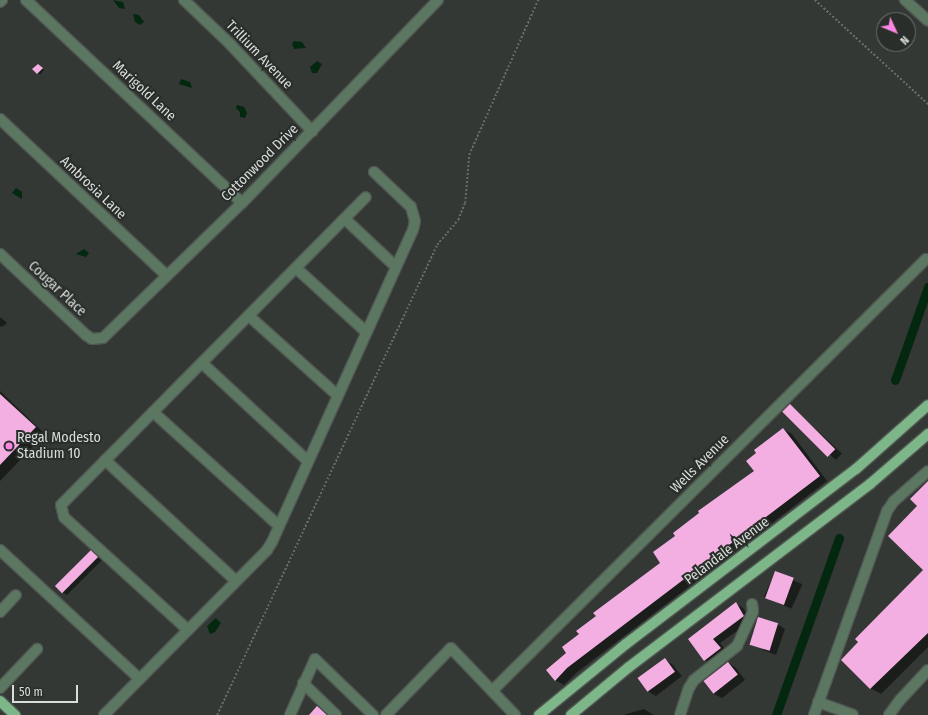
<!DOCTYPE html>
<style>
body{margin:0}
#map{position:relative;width:928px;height:715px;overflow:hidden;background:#333834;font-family:"Fira Sans Condensed",sans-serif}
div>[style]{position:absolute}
.water>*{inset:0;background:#03280f}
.shadow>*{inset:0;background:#0007;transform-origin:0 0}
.canal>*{height:9px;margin:-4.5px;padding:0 4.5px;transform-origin:4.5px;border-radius:4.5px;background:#03280f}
.building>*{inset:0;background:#f3aee2;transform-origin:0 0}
.path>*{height:1.5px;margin-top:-0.75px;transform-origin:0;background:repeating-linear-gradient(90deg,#686c68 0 2px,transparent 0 4px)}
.roads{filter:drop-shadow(1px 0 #515652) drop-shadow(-1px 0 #515652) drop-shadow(0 1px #515652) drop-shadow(0 -1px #515652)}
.minor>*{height:10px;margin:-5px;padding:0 5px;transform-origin:5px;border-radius:5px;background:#5c7761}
.major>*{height:10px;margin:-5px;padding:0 5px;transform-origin:5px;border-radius:5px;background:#7db689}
.dots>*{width:11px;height:11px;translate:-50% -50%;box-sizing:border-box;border:2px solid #292e2a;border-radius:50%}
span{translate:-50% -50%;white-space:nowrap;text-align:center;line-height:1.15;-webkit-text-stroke:4px #292e2a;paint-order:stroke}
.street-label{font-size:14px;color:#daddda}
.poi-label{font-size:14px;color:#daddda}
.left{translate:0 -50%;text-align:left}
.north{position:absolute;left:876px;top:12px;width:40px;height:40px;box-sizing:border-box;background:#292e2a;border:1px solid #707470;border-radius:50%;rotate:134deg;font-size:11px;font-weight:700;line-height:16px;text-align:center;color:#daddda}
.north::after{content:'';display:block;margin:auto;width:14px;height:18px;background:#fc86e4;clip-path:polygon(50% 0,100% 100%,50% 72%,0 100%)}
.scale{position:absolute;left:12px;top:685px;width:66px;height:18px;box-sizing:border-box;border:2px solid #daddda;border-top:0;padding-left:5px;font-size:12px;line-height:14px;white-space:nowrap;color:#daddda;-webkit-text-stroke:3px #292e2a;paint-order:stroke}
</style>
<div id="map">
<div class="water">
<i style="clip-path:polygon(113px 0,123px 2px,125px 9px,119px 8px)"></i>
<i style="clip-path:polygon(133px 14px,139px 15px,144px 22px,140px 25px,135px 22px)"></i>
<i style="clip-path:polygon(294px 41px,302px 42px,306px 48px,294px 49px,292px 44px)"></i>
<i style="clip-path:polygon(317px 61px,322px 64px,317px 73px,312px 73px,310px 67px)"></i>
<i style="clip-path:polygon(181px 79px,190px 82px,192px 88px,179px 84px)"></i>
<i style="clip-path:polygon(237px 105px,244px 107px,247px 113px,245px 118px,240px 117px,240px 112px,236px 108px)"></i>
<i style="clip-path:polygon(16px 188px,22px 192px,22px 199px,12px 193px)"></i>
<i style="clip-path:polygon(84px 249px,89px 253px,86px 257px,76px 254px)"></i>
<i style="clip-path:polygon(216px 618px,221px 623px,215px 632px,210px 634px,207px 626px)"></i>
</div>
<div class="shadow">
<i style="clip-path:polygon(40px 66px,44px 70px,40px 75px,34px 69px)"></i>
<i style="clip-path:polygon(0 317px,7px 323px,2px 327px,0 326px)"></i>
<i style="clip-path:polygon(0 391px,45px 434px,0 481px)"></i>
<i style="left:790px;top:405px;width:71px;height:9px;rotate:43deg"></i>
<i style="clip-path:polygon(783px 429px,792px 434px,827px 481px,576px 673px,564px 685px,555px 680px,580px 634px,662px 563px,756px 472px)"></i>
<i style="clip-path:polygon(928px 484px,928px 647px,881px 694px,870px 688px,924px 570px,919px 506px)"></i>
<i style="clip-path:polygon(91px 552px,102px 560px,67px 595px,62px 592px)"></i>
<i style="left:775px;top:572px;width:30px;height:27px;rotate:24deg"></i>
<i style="clip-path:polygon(736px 604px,743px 608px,751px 621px,720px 643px,728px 653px,713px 664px,705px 660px,689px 640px)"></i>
<i style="clip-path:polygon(777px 624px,785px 629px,776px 655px,751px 645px)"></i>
<i style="clip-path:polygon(665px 660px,672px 664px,682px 676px,656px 696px,649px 692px,639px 679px)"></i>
<i style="clip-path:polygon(729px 663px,736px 668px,745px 680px,722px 698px,714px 694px,705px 682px)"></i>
<i style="clip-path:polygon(318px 707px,328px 713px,330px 715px,310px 715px)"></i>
<i style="clip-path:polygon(644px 709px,654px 715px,623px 715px)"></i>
</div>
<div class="canal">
<i style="left:895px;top:380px;width:99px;rotate:-70.5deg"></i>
<i style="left:776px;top:715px;width:188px;rotate:-70.4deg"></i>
</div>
<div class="building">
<i style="clip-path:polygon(38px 64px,43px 68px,37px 74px,32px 69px)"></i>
<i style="clip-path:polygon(0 394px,36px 427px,0 465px)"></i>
<i style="left:790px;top:404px;width:64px;height:11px;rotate:45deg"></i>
<i style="clip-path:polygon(783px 428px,820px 476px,567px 668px,555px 681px,546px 670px,566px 653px,562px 647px,579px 634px,576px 631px,596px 616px,593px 613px,660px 563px,653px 552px,675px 536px,673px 533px,699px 513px,698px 511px,754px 471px,746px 461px,756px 453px,754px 450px)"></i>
<i style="clip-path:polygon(928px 481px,928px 633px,870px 689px,841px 660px,858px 642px,855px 639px,923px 570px,888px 536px,917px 506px,910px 499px)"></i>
<i style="left:91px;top:550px;width:10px;height:51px;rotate:45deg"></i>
<i style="left:775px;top:571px;width:20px;height:29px;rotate:20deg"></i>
<i style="clip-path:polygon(736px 602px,744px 616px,713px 639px,721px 648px,704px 661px,688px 639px)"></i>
<i style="left:758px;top:617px;width:21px;height:29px;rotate:17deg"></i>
<i style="left:665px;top:658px;width:17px;height:34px;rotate:54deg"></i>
<i style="left:728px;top:662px;width:16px;height:31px;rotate:52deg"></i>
<i style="clip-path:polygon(317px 706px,327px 715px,309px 715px)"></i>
</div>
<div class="path">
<i style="left:815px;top:0;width:154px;rotate:42.6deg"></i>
<i style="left:217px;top:715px;width:519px;rotate:-64.92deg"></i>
<i style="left:437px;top:245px;width:33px;rotate:-50deg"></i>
<i style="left:458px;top:220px;width:18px;rotate:-68deg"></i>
<i style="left:465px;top:203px;width:48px;rotate:-85.2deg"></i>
<i style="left:469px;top:155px;width:170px;rotate:-66deg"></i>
</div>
<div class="roads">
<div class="minor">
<i style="left:26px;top:0;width:296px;rotate:43.2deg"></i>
<i style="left:184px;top:0;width:64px;rotate:43.7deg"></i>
<i style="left:230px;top:44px;width:120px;rotate:46.7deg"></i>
<i style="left:905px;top:0;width:31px;rotate:42deg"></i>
<i style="left:0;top:2px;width:3px;rotate:-45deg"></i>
<i style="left:0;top:119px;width:229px;rotate:43.2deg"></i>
<i style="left:345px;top:219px;width:69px;rotate:43.2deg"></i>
<i style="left:0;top:254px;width:118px;rotate:43.3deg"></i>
<i style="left:86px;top:335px;width:7px;rotate:34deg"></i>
<i style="left:92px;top:339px;width:11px;rotate:-5deg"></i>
<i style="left:103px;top:338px;width:194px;rotate:-44.2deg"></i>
<i style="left:242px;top:203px;width:282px;rotate:-46deg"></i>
<i style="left:296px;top:268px;width:95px;rotate:42.4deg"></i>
<i style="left:249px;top:316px;width:118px;rotate:41.9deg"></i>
<i style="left:202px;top:363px;width:144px;rotate:42.8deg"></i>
<i style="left:153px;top:412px;width:170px;rotate:42.1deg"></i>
<i style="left:105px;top:460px;width:178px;rotate:42.7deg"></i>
<i style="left:0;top:550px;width:190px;rotate:42.7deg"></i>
<i style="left:0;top:612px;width:23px;rotate:-47deg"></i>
<i style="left:188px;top:630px;width:168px;rotate:-137.7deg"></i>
<i style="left:64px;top:517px;width:12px;rotate:-104deg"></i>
<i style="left:61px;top:505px;width:433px;rotate:-45.3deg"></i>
<i style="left:303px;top:683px;width:46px;rotate:44.1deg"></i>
<i style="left:0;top:688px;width:54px;rotate:-46.5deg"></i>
<i style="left:493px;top:690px;width:611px;rotate:-44.87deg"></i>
<i style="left:818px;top:702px;width:37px;rotate:20deg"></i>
<i style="left:104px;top:715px;width:232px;rotate:-45.3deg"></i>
<i style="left:267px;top:550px;width:9px;rotate:-58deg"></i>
<i style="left:272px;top:542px;width:342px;rotate:-65.7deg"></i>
<i style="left:413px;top:230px;width:9px;rotate:-77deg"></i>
<i style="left:415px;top:221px;width:15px;rotate:-106deg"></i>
<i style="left:411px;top:207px;width:51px;rotate:-136.6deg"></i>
<i style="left:290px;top:715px;width:61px;rotate:-65.9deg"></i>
<i style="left:315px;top:659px;width:81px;rotate:44deg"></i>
<i style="left:386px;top:715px;width:93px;rotate:-45.9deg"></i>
<i style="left:451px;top:648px;width:93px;rotate:46.3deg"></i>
<i style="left:680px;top:715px;width:28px;rotate:-72deg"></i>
<i style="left:689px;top:688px;width:9px;rotate:-58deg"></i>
<i style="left:694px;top:680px;width:55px;rotate:-38.3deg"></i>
<i style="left:737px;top:646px;width:38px;rotate:-65deg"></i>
<i style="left:753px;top:611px;width:7px;rotate:-98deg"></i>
<i style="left:814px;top:715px;width:217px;rotate:-70.3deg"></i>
<i style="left:887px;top:511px;width:12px;rotate:-55deg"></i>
<i style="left:894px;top:501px;width:45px;rotate:-41.4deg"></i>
<i style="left:889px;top:715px;width:19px;rotate:-54deg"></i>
<i style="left:900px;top:700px;width:41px;rotate:-47deg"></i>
</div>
<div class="major">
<i style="left:0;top:701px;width:21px;rotate:43deg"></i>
<i style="left:539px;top:715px;width:112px;rotate:-39.2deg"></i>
<i style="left:626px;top:644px;width:289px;rotate:-37.3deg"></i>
<i style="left:856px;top:469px;width:96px;rotate:-41.6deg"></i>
<i style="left:571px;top:715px;width:75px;rotate:-39.6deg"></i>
<i style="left:629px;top:667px;width:303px;rotate:-37.2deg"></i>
<i style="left:870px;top:484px;width:77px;rotate:-40.8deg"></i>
</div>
</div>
<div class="dots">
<i style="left:9px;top:446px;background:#fc86e4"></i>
</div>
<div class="street-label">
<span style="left:259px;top:55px;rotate:46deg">Trillium Avenue</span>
<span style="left:144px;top:91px;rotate:43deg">Marigold Lane</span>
<span style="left:260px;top:163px;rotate:-45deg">Cottonwood Drive</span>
<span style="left:93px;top:188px;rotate:43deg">Ambrosia Lane</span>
<span style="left:57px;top:289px;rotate:43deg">Cougar Place</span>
<span style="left:700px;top:464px;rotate:-45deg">Wells Avenue</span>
<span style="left:727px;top:551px;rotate:-37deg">Pelandale Avenue</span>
</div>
<div class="poi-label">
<span class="left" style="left:17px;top:446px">Regal Modesto<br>Stadium 10</span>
</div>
<div class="north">N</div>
<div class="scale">50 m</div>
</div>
